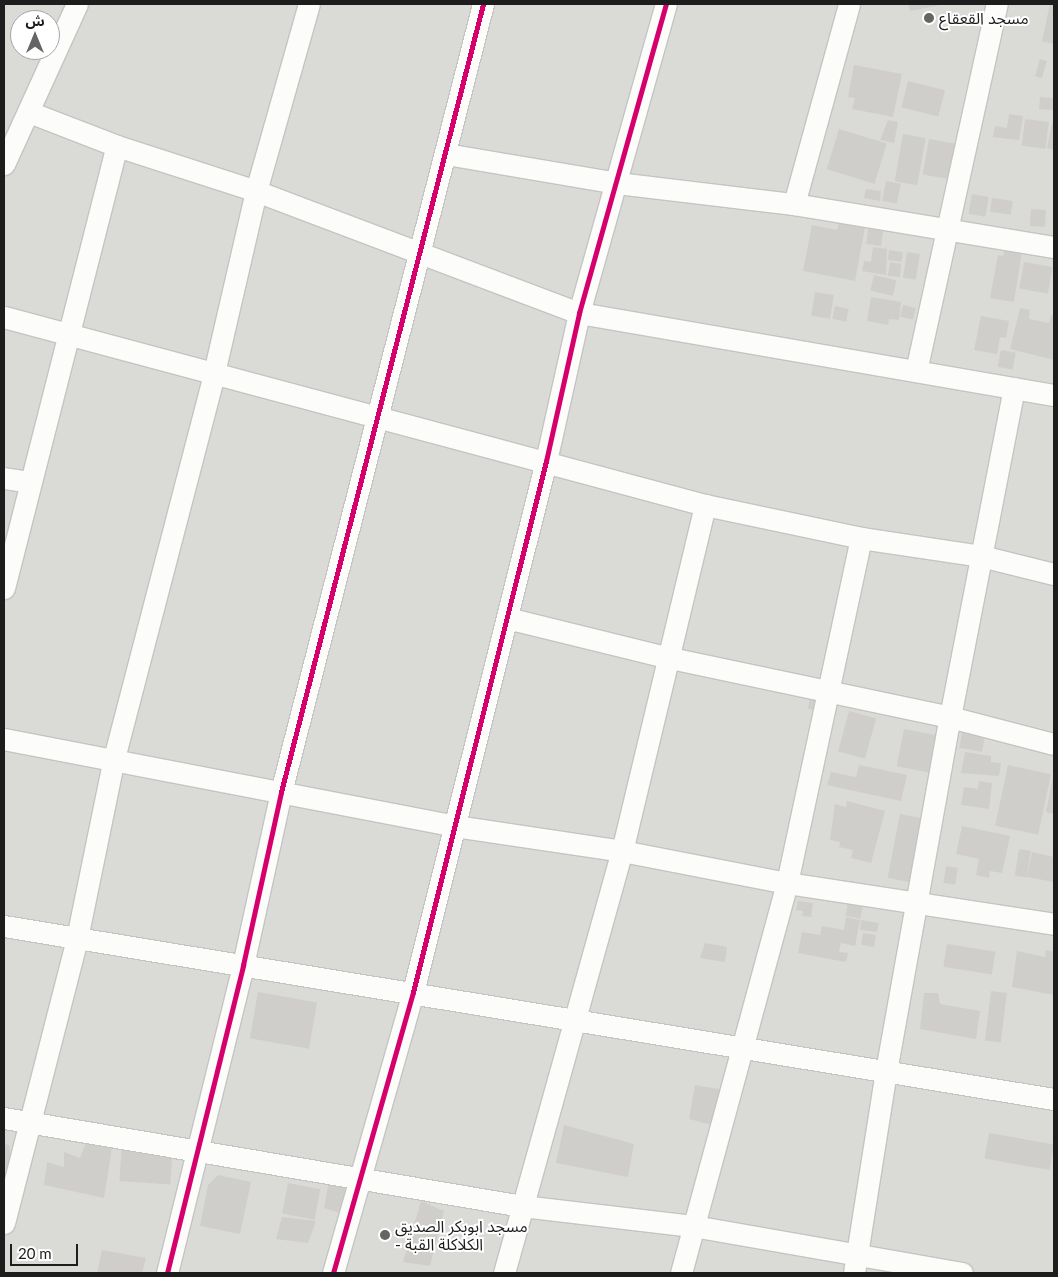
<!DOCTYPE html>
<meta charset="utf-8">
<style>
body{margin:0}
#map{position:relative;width:1058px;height:1277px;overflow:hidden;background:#ebebe6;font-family:Lato,"Noto Sans Arabic",sans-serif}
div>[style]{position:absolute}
.residential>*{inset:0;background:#dadad7}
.building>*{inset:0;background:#d0cecb;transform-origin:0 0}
.roads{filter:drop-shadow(1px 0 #c4c4c2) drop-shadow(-1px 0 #c4c4c2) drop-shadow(0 1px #c4c4c2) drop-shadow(0 -1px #c4c4c2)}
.street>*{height:21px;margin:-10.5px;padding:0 10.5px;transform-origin:10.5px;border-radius:10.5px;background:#fcfcfb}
.cycleway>*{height:5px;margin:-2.5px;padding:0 2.5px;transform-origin:2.5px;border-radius:2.5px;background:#d6006c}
.dots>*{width:14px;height:14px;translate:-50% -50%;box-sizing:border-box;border:2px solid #fff;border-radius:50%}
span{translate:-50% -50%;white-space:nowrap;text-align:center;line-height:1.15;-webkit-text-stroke:4px #fff;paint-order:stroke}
.poi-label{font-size:16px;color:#1d1d1d}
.left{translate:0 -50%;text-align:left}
.frame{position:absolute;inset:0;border:5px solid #1d1d1d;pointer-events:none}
.north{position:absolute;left:10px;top:10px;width:50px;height:50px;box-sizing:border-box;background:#fff;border:1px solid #a5a5a5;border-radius:50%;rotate:0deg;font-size:14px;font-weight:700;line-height:20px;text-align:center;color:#1d1d1d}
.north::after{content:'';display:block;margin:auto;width:18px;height:22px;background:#656563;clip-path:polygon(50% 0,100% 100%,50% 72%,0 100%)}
.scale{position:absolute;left:10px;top:1244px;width:68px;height:22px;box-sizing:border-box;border:2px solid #1d1d1d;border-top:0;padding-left:6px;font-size:15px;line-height:18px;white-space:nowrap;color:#1d1d1d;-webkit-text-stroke:4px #fff;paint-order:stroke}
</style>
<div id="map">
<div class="residential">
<i style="clip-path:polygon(evenodd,4px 4px,1054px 4px,1054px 1273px,4px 1273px,4px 4px,20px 20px,50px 20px,50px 50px,20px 50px,20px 20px)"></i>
</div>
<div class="building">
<i style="clip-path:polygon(908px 4px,940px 4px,940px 5px,910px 11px)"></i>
<i style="clip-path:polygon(1050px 4px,1054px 4px,1054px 44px,1042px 41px)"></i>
<i style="left:1040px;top:59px;width:7px;height:18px;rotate:16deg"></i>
<i style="clip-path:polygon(854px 65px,902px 74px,893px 117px,852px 109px,855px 98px,848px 97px)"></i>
<i style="left:908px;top:81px;width:38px;height:27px;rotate:14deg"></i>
<i style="left:1040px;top:97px;width:14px;height:12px;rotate:4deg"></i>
<i style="clip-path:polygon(1009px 114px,1023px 116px,1019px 140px,993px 137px,995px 126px,1007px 128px)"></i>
<i style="left:1025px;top:119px;width:24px;height:27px;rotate:7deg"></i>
<i style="clip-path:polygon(888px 120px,898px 122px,894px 143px,880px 140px)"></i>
<i style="clip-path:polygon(1052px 123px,1054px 124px,1054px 150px,1047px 148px)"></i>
<i style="left:839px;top:129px;width:50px;height:42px;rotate:17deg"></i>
<i style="left:903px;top:134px;width:23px;height:48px;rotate:10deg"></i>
<i style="left:929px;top:139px;width:29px;height:36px;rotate:10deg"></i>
<i style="left:886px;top:181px;width:15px;height:20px;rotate:11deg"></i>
<i style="clip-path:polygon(866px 189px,881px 191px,880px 201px,864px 198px)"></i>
<i style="left:972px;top:194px;width:17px;height:20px;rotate:10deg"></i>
<i style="left:992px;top:198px;width:21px;height:14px;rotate:8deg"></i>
<i style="left:1031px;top:209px;width:15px;height:17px;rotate:4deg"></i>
<i style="clip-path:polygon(839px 222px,865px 227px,855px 281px,803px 271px,812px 225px,837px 230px)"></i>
<i style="left:869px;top:224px;width:15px;height:20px;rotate:8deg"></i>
<i style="clip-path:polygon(873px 247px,887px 249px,886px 275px,862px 271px,864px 261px,871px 262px)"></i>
<i style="clip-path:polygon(1005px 248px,1022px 251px,1014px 302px,990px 298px,998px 255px,1003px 256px)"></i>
<i style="left:889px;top:250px;width:14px;height:10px;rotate:8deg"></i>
<i style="left:907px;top:252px;width:13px;height:26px;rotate:9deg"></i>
<i style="clip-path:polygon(890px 262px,901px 264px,900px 277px,888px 276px)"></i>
<i style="left:1024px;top:262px;width:29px;height:27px;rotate:10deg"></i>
<i style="left:874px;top:275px;width:23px;height:16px;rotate:13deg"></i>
<i style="left:815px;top:292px;width:19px;height:24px;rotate:9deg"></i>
<i style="clip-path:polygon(871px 297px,901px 302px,899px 320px,889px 319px,888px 325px,867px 321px)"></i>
<i style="left:903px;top:305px;width:13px;height:12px;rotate:13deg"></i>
<i style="left:835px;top:306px;width:14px;height:13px;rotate:12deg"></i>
<i style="clip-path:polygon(1020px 308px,1030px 310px,1029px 319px,1049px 323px,1051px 315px,1054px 316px,1054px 360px,1010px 349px)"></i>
<i style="clip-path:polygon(981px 316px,1009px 321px,1006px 338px,1000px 337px,997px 354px,974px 350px)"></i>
<i style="left:1001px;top:350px;width:15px;height:17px;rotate:11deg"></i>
<i style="left:811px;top:693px;width:15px;height:16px;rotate:11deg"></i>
<i style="left:849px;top:711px;width:28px;height:42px;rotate:15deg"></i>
<i style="left:963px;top:727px;width:23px;height:21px;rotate:10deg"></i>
<i style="left:904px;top:729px;width:37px;height:38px;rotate:11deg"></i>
<i style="clip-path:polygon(965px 752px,991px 756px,991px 762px,1001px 763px,999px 776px,961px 773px)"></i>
<i style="clip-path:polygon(859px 765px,907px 775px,901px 801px,827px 785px,831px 772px,856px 777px)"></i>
<i style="left:1008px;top:765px;width:44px;height:62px;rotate:12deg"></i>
<i style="clip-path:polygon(1053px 777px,1054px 777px,1054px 814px,1046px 812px)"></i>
<i style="clip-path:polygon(979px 781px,992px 783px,989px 809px,961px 805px,964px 787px,978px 789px)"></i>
<i style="clip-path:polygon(847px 801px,885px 811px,871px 863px,851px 858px,853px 850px,839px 847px,840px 842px,830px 840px,835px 804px,846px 807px)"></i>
<i style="left:900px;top:814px;width:32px;height:65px;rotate:11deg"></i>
<i style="clip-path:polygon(962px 826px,1010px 836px,1002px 873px,990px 871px,989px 878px,976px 875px,979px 859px,956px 854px)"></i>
<i style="left:1019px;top:849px;width:12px;height:27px;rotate:9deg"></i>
<i style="clip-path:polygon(1032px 852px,1054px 857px,1054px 882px,1027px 877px)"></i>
<i style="left:946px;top:866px;width:12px;height:17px;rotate:9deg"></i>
<i style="left:849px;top:898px;width:15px;height:18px;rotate:11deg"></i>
<i style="clip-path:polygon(798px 901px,813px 903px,811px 917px,802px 916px,803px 911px,796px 910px)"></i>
<i style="clip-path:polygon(846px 917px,860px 920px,855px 946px,841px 943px,839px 952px,848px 953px,846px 962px,798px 953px,802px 932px,820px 935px,822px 926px,844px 930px)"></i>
<i style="clip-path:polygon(861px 920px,879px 923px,877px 932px,860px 930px)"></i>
<i style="left:863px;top:933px;width:13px;height:12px;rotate:9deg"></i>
<i style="clip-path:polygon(705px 943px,727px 947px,725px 962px,700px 958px)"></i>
<i style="left:947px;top:944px;width:49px;height:23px;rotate:9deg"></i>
<i style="clip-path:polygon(1046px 950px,1054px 952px,1054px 995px,1012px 987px,1017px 951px,1045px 957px)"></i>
<i style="left:991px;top:991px;width:16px;height:50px;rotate:7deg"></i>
<i style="left:258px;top:992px;width:60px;height:47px;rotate:10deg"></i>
<i style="clip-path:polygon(924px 993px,938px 993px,940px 1004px,980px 1011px,976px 1039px,920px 1029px)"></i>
<i style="clip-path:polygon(695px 1085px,730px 1091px,720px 1127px,689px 1119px)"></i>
<i style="clip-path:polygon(564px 1125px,634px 1144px,628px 1177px,556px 1163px)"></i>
<i style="left:989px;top:1133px;width:66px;height:26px;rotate:10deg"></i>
<i style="clip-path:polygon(86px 1142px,112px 1148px,104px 1198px,44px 1185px,47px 1162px,64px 1167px,64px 1152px,80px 1158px)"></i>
<i style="clip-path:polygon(4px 1144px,9px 1145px,12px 1163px,4px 1215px)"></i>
<i style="left:122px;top:1144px;width:51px;height:37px;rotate:4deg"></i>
<i style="clip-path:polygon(218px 1175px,251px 1182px,240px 1234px,200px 1226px,208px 1185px)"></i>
<i style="clip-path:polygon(329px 1180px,347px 1184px,344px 1214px,324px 1208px)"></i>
<i style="left:288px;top:1183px;width:33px;height:31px;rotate:11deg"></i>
<i style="clip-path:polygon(421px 1201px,444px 1211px,430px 1266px,403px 1262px)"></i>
<i style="clip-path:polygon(282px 1217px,316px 1221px,308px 1243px,276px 1239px)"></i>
<i style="clip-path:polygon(102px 1250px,146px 1258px,142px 1273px,97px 1273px)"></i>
</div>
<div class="roads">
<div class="street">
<i style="left:29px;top:112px;width:94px;rotate:21.1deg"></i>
<i style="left:117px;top:146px;width:146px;rotate:17.9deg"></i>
<i style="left:256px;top:191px;width:345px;rotate:20.7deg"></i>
<i style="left:579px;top:313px;width:482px;rotate:9.8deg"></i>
<i style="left:446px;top:154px;width:173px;rotate:9.6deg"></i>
<i style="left:617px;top:183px;width:178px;rotate:6.8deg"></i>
<i style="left:794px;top:204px;width:264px;rotate:9.4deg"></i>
<i style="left:4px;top:164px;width:176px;rotate:-65.5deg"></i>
<i style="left:794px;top:204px;width:207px;rotate:-74.6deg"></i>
<i style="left:4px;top:317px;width:726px;rotate:15.01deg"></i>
<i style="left:705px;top:505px;width:159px;rotate:11.9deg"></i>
<i style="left:861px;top:538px;width:121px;rotate:8.5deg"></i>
<i style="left:981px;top:556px;width:75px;rotate:13.9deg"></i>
<i style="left:916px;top:371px;width:376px;rotate:-77.6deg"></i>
<i style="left:4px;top:478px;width:25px;rotate:9deg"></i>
<i style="left:4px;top:588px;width:456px;rotate:-75.7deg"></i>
<i style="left:507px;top:618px;width:168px;rotate:13.8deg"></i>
<i style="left:670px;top:658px;width:286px;rotate:11.9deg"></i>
<i style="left:950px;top:717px;width:107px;rotate:14.6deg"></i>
<i style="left:4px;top:739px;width:459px;rotate:10.9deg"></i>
<i style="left:455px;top:826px;width:169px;rotate:8.5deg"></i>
<i style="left:622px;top:851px;width:168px;rotate:11deg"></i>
<i style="left:787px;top:883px;width:270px;rotate:8.7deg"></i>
<i style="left:4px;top:926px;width:1064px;rotate:9.36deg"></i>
<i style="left:4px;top:1118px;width:525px;rotate:9.64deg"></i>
<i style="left:522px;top:1206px;width:172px;rotate:6.7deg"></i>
<i style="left:693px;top:1226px;width:273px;rotate:9.9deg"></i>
<i style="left:4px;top:1223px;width:294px;rotate:-75.6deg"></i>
<i style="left:77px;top:938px;width:180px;rotate:-78.4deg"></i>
<i style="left:113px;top:762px;width:402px;rotate:-75.4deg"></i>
<i style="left:214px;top:373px;width:187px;rotate:-77deg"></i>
<i style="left:256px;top:191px;width:194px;rotate:-74.2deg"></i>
<i style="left:167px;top:1273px;width:317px;rotate:-76.1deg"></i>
<i style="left:243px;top:965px;width:177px;rotate:-77.6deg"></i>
<i style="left:281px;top:792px;width:813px;rotate:-75.62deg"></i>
<i style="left:333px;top:1273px;width:292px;rotate:-74.1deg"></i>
<i style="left:413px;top:992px;width:547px;rotate:-75.94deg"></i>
<i style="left:546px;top:461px;width:152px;rotate:-77.4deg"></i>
<i style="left:579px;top:313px;width:321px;rotate:-74.3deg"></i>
<i style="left:504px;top:1273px;width:438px;rotate:-74.4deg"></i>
<i style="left:622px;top:851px;width:356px;rotate:-76.5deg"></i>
<i style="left:681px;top:1273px;width:404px;rotate:-74.8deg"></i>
<i style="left:787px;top:883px;width:353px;rotate:-77.9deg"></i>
<i style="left:854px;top:1273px;width:205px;rotate:-81deg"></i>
<i style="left:886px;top:1071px;width:360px;rotate:-79.8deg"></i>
<i style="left:950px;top:717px;width:335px;rotate:-79deg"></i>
</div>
</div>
<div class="cycleway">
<i style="left:167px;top:1273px;width:317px;rotate:-76.1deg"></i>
<i style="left:243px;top:965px;width:177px;rotate:-77.6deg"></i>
<i style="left:281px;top:792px;width:813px;rotate:-75.62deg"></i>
<i style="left:333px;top:1273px;width:292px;rotate:-74.1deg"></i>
<i style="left:413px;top:992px;width:547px;rotate:-75.94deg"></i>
<i style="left:546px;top:461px;width:152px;rotate:-77.4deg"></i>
<i style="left:579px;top:313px;width:321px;rotate:-74.3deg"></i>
</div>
<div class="dots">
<i style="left:929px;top:18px;background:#656563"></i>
<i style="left:385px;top:1235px;background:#656563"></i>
</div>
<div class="poi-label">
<span class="left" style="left:939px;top:18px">مسجد القعقاع</span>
<span class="left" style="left:395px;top:1235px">مسجد ابوبكر الصديق<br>- الكلاكلة القبة</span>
</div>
<div class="frame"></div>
<div class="north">ش</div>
<div class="scale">20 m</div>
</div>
